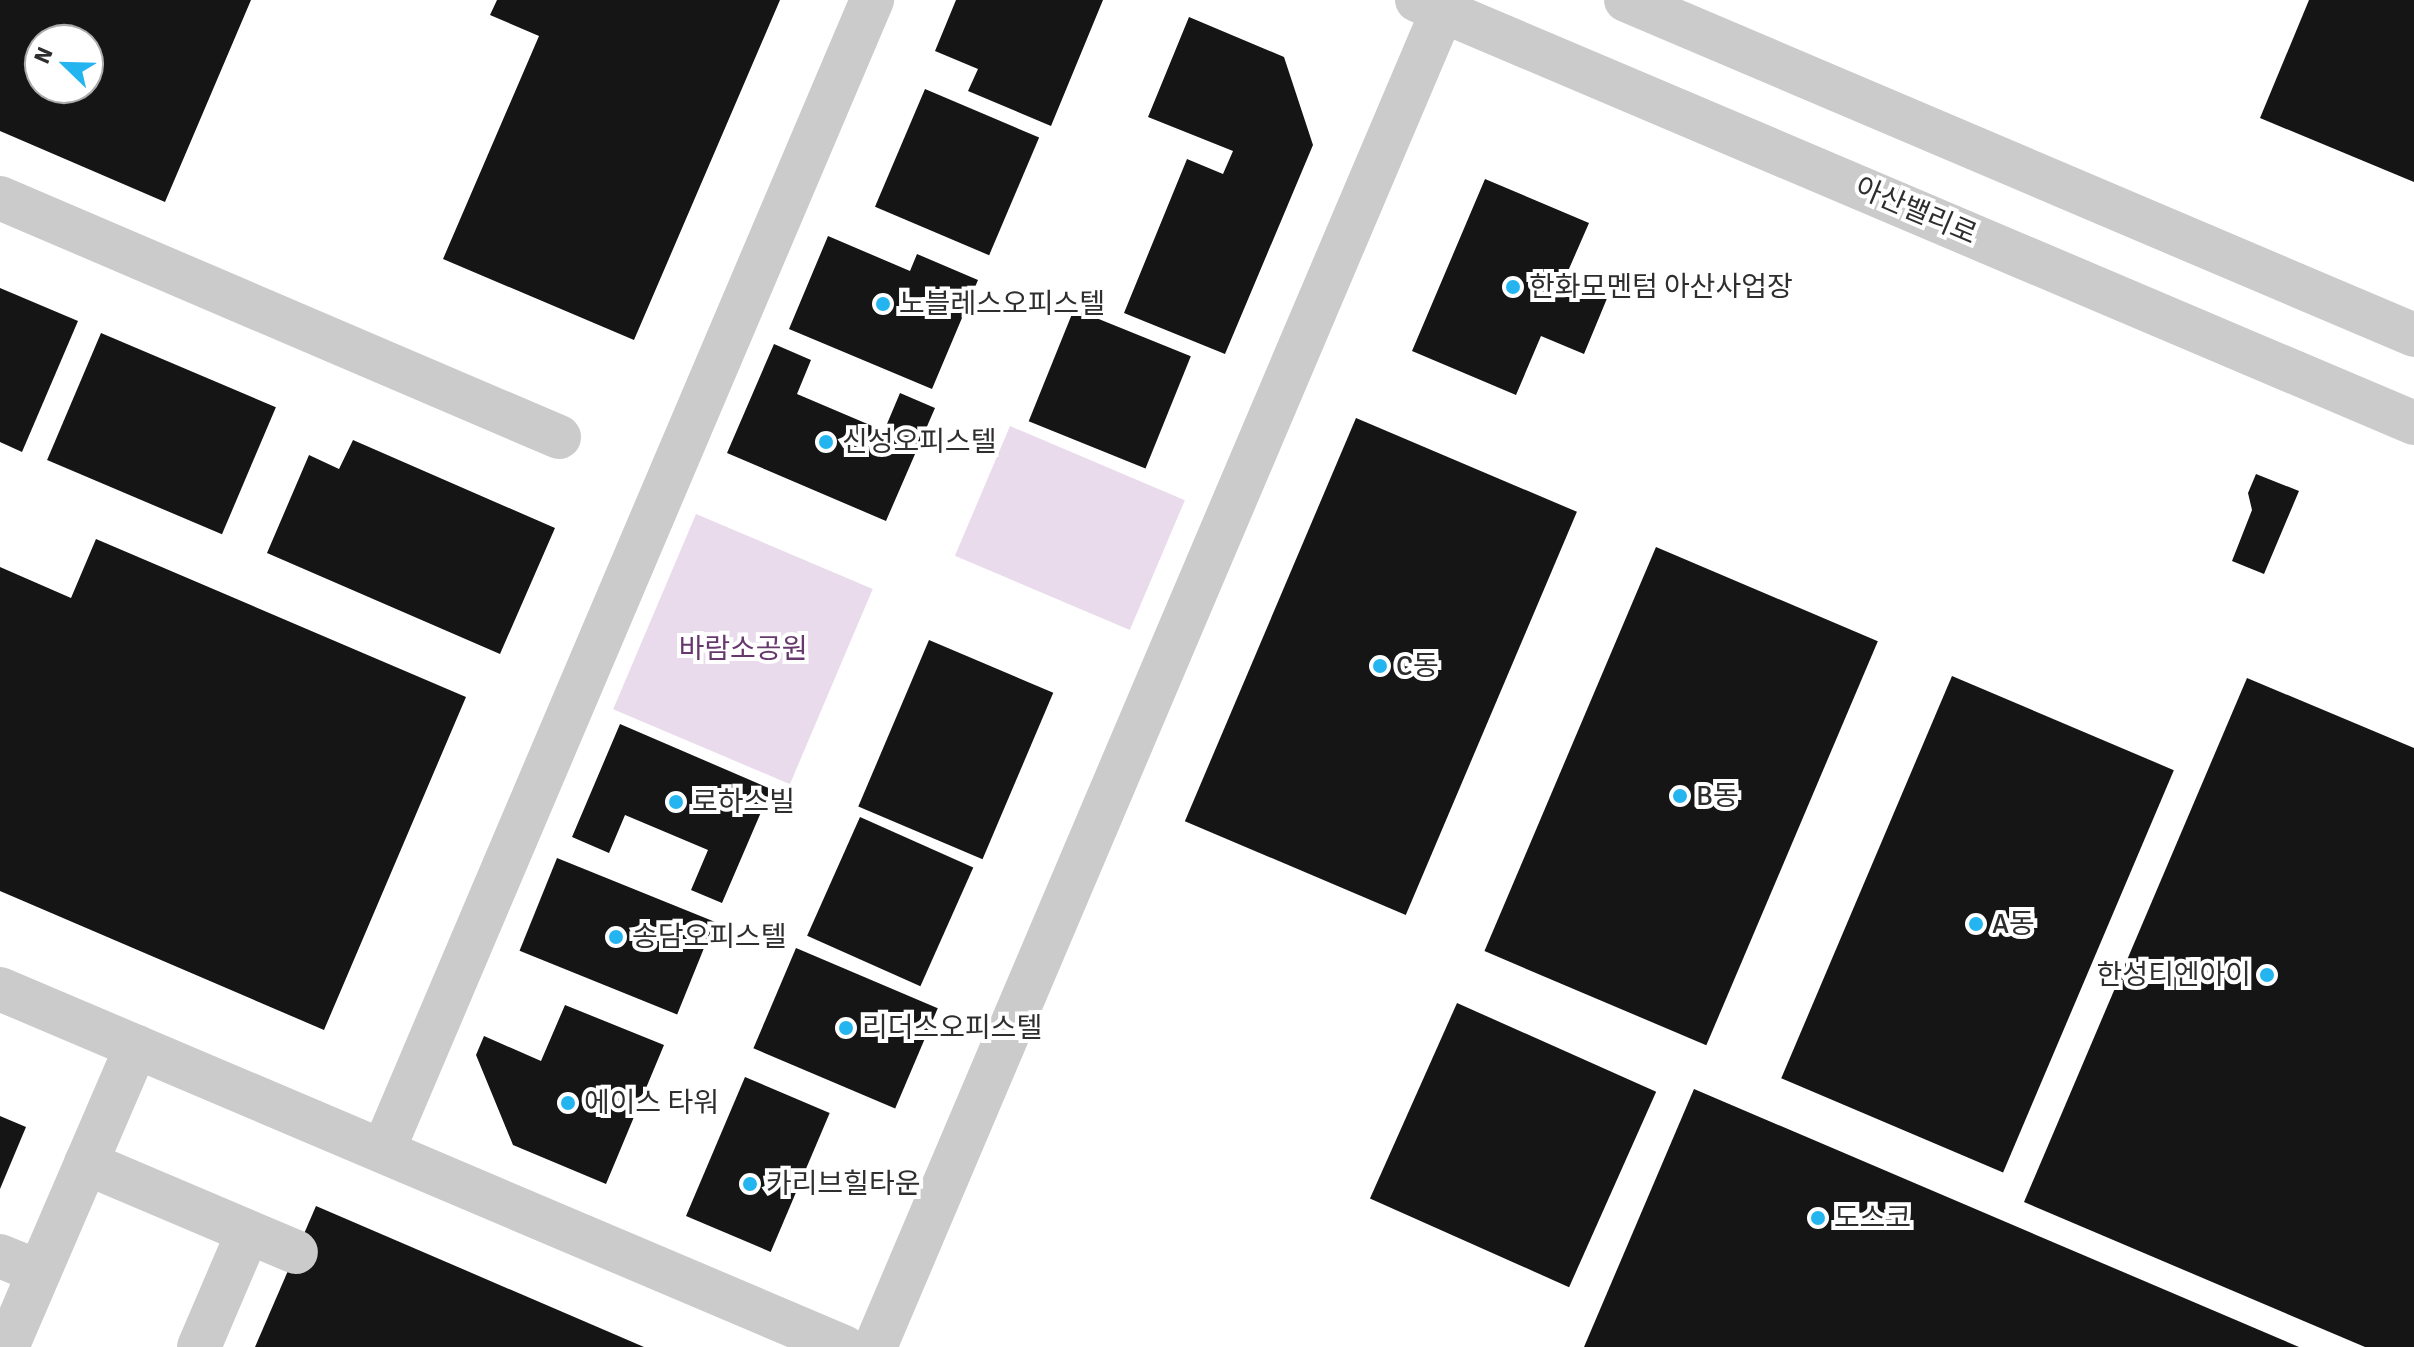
<!DOCTYPE html>
<meta charset="utf-8">
<style>
body{margin:0}
#map{position:relative;width:2414px;height:1347px;overflow:hidden;background:#fff;font-family:Signika,"Noto Sans KR",sans-serif}
div>[style]{position:absolute}
.green>*{inset:0;background:#e9dbec;transform-origin:0 0}
.building>*{inset:0;background:#151515;transform-origin:0 0}
.minor>*{height:44px;margin:-22px;padding:0 22px;transform-origin:22px;border-radius:22px;background:#cbcbcb}
.dots>*{width:22px;height:22px;translate:-50% -50%;box-sizing:border-box;border:4px solid #fff;border-radius:50%}
span{translate:-50% -50%;white-space:nowrap;text-align:center;line-height:1.15;-webkit-text-stroke:8px #fff;paint-order:stroke}
.street-label{font-size:28px;color:#2e2e2e}
.poi-label{font-size:28px;color:#2e2e2e}
.left{translate:0 -50%;text-align:left}
.right{translate:-100% -50%;text-align:right}
.park-label{font-size:28px;color:#67386d}
.north{position:absolute;left:24px;top:24px;width:80px;height:80px;box-sizing:border-box;background:#fff;border:2px solid #ababab;border-radius:50%;rotate:293deg;font-size:22px;font-weight:700;line-height:32px;text-align:center;color:#2e2e2e}
.north::after{content:'';display:block;margin:auto;width:28px;height:36px;background:#24b5f1;clip-path:polygon(50% 0,100% 100%,50% 72%,0 100%)}
</style>
<div id="map">
<div class="green">
<i style="left:1010px;top:426px;width:190px;height:141px;rotate:23deg"></i>
<i style="left:696px;top:514px;width:192px;height:212px;rotate:23deg"></i>
</div>
<div class="building">
<i style="clip-path:polygon(evenodd,0 0,251px 0,165px 202px,0 131px,0 0,40px 40px,88px 40px,88px 88px,40px 88px,40px 40px)"></i>
<i style="clip-path:polygon(497px 0,780px 0,634px 340px,443px 259px,539px 36px,490px 15px)"></i>
<i style="clip-path:polygon(956px 0,1103px 0,1051px 126px,968px 91px,978px 69px,935px 51px)"></i>
<i style="clip-path:polygon(2309px 0,2414px 0,2414px 182px,2260px 118px)"></i>
<i style="clip-path:polygon(1189px 17px,1284px 57px,1313px 145px,1225px 354px,1124px 313px,1187px 159px,1223px 174px,1233px 151px,1148px 117px)"></i>
<i style="left:925px;top:89px;width:124px;height:128px;rotate:23deg"></i>
<i style="clip-path:polygon(1485px 179px,1589px 223px,1565px 278px,1608px 296px,1584px 354px,1541px 336px,1516px 395px,1412px 351px)"></i>
<i style="clip-path:polygon(828px 236px,910px 271px,917px 254px,978px 280px,932px 389px,789px 329px)"></i>
<i style="clip-path:polygon(0 288px,78px 321px,22px 452px,0 442px)"></i>
<i style="left:1074px;top:309px;width:126px;height:121px;rotate:22deg"></i>
<i style="left:101px;top:333px;width:190px;height:138px;rotate:23deg"></i>
<i style="clip-path:polygon(774px 344px,811px 360px,797px 394px,884px 431px,900px 393px,935px 408px,886px 521px,727px 453px)"></i>
<i style="left:1356px;top:418px;width:240px;height:438px;rotate:23deg"></i>
<i style="clip-path:polygon(353px 440px,555px 528px,500px 654px,267px 553px,309px 455px,339px 469px)"></i>
<i style="clip-path:polygon(2256px 474px,2299px 491px,2264px 574px,2232px 561px,2252px 510px,2248px 493px)"></i>
<i style="clip-path:polygon(96px 539px,466px 697px,324px 1030px,0 891px,0 567px,71px 598px)"></i>
<i style="left:1656px;top:547px;width:241px;height:439px;rotate:23deg"></i>
<i style="left:929px;top:640px;width:135px;height:181px;rotate:23deg"></i>
<i style="left:1952px;top:676px;width:241px;height:437px;rotate:23deg"></i>
<i style="clip-path:polygon(2247px 678px,2414px 748px,2414px 1347px,2365px 1347px,2024px 1202px)"></i>
<i style="clip-path:polygon(620px 724px,771px 789px,722px 903px,691px 890px,708px 850px,625px 815px,609px 853px,572px 837px)"></i>
<i style="left:860px;top:817px;width:124px;height:130px;rotate:24deg"></i>
<i style="left:557px;top:858px;width:170px;height:100px;rotate:22deg"></i>
<i style="left:796px;top:948px;width:154px;height:109px;rotate:23deg"></i>
<i style="left:1457px;top:1003px;width:218px;height:214px;rotate:24deg"></i>
<i style="clip-path:polygon(565px 1005px,664px 1045px,606px 1184px,513px 1145px,476px 1055px,484px 1036px,541px 1061px)"></i>
<i style="left:745px;top:1077px;width:92px;height:151px;rotate:23deg"></i>
<i style="clip-path:polygon(1694px 1089px,2299px 1347px,1584px 1347px)"></i>
<i style="clip-path:polygon(0 1116px,26px 1127px,0 1189px)"></i>
<i style="clip-path:polygon(316px 1206px,644px 1347px,255px 1347px)"></i>
</div>
<div class="minor">
<i style="left:1417px;top:0;width:1083px;rotate:22.99deg"></i>
<i style="left:1626px;top:0;width:856px;rotate:23.03deg"></i>
<i style="left:0;top:198px;width:608px;rotate:23.15deg"></i>
<i style="left:0;top:989px;width:917px;rotate:22.99deg"></i>
<i style="left:383px;top:1151px;width:1251px;rotate:-66.98deg"></i>
<i style="left:86px;top:1163px;width:228px;rotate:23deg"></i>
<i style="left:0;top:1256px;width:42px;rotate:22.3deg"></i>
<i style="left:7px;top:1347px;width:327px;rotate:-66.7deg"></i>
<i style="left:199px;top:1347px;width:125px;rotate:-66.9deg"></i>
<i style="left:875px;top:1347px;width:1463px;rotate:-66.99deg"></i>
</div>
<div class="dots">
<i style="left:1513px;top:287px;background:#24b5f1"></i>
<i style="left:883px;top:304px;background:#24b5f1"></i>
<i style="left:826px;top:442px;background:#24b5f1"></i>
<i style="left:1380px;top:666px;background:#24b5f1"></i>
<i style="left:1680px;top:796px;background:#24b5f1"></i>
<i style="left:676px;top:802px;background:#24b5f1"></i>
<i style="left:1976px;top:924px;background:#24b5f1"></i>
<i style="left:616px;top:937px;background:#24b5f1"></i>
<i style="left:2267px;top:975px;background:#24b5f1"></i>
<i style="left:846px;top:1028px;background:#24b5f1"></i>
<i style="left:568px;top:1103px;background:#24b5f1"></i>
<i style="left:750px;top:1184px;background:#24b5f1"></i>
<i style="left:1818px;top:1218px;background:#24b5f1"></i>
</div>
<div class="street-label">
<span style="left:1916px;top:211px;rotate:23deg">아산밸리로</span>
</div>
<div class="poi-label">
<span class="left" style="left:1529px;top:287px">한화모멘텀 아산사업장</span>
<span class="left" style="left:899px;top:304px">노블레스오피스텔</span>
<span class="left" style="left:842px;top:442px">신성오피스텔</span>
<span class="left" style="left:1396px;top:666px">C동</span>
<span class="left" style="left:1696px;top:796px">B동</span>
<span class="left" style="left:692px;top:802px">로하스빌</span>
<span class="left" style="left:1992px;top:924px">A동</span>
<span class="left" style="left:632px;top:937px">송담오피스텔</span>
<span class="right" style="left:2251px;top:975px">한성티엔아이</span>
<span class="left" style="left:862px;top:1028px">리더스오피스텔</span>
<span class="left" style="left:584px;top:1103px">에이스 타워</span>
<span class="left" style="left:766px;top:1184px">카리브힐타운</span>
<span class="left" style="left:1834px;top:1218px">도스코</span>
</div>
<div class="park-label">
<span style="left:743px;top:649px">바람소공원</span>
</div>
<div class="north">N</div>
</div>
